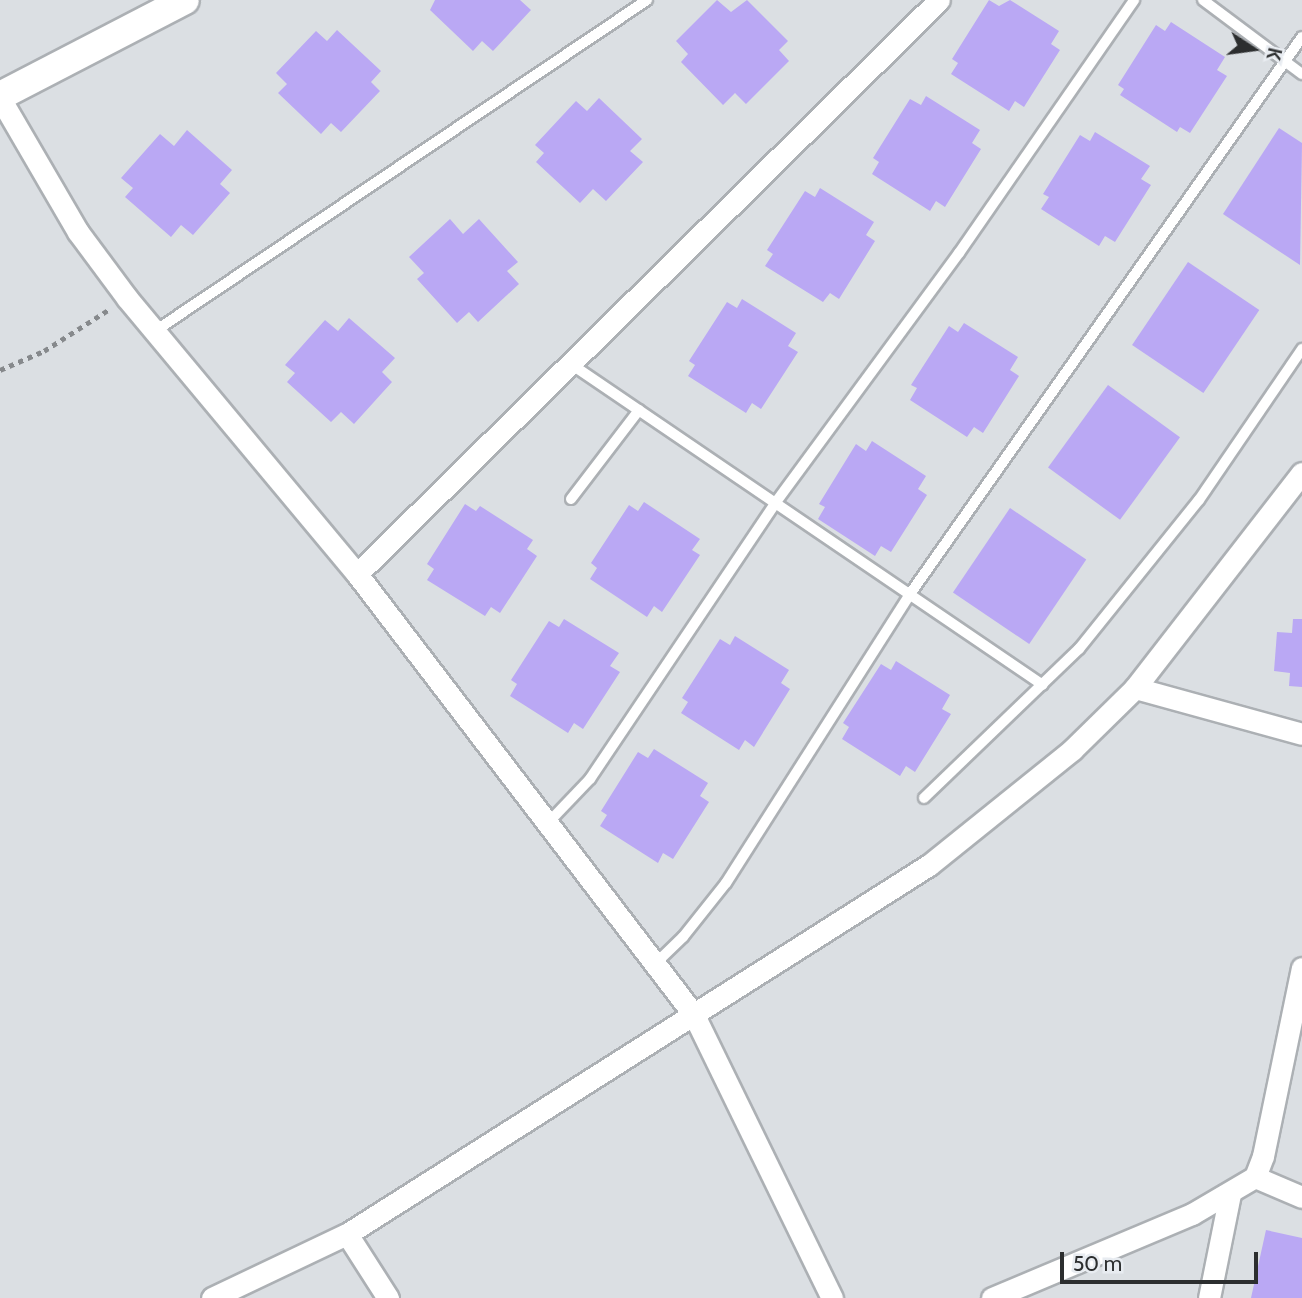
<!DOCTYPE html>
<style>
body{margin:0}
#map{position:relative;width:1302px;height:1298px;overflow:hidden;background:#dbdfe3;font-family:Cabin,sans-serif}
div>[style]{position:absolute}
.building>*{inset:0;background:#baa8f4;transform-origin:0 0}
.path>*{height:4.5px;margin-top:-2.25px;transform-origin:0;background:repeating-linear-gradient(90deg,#86898c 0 5px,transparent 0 10px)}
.roads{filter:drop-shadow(2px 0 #acb0b4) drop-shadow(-2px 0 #acb0b4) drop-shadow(0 2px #acb0b4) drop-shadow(0 -2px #acb0b4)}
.service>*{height:10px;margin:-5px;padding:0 5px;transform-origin:5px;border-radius:5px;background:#fff}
.minor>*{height:21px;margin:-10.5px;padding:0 10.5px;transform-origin:10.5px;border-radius:10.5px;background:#fff}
.tertiary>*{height:28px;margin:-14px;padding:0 14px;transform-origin:14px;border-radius:14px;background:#fff}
span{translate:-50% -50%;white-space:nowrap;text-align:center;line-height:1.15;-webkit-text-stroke:6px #e8ecf1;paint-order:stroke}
.north{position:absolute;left:1218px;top:14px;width:70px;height:70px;-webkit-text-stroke:5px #e8ecf1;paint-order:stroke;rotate:103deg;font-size:19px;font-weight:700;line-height:28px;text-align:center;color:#2c2e2f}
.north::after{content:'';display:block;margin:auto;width:24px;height:32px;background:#2c2e2f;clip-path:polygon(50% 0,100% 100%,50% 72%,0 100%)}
.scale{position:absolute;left:1060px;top:1252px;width:198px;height:32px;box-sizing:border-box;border:4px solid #2c2e2f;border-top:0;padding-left:9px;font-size:21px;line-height:24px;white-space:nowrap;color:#2c2e2f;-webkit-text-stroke:5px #e8ecf1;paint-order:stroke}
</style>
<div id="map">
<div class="building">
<i style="clip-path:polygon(435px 0,520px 0,531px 10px,493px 51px,482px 41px,473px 51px,430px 10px)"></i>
<i style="clip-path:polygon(717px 0,731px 12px,747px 0,788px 41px,779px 50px,789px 61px,746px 104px,735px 93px,723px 105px,681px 62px,688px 54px,676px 41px)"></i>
<i style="clip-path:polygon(989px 0,999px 6px,1010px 0,1059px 31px,1051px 44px,1060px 50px,1024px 107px,1015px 101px,1009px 111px,951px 74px,958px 63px,952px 59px)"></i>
<i style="clip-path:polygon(1171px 22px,1225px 57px,1217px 70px,1227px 76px,1190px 133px,1180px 127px,1177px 132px,1120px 95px,1124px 89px,1118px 85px,1156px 25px,1165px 31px)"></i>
<i style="clip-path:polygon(337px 30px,381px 71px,371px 82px,380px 91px,341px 132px,331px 123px,321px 134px,278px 93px,287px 84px,276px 73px,316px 31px,327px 41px)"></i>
<i style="clip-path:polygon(926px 96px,980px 130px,972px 143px,981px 149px,945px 207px,936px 201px,930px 211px,872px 174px,879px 162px,873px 158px,910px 99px,921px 105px)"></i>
<i style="clip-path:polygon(599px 98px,642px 139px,630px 151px,643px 162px,606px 201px,593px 189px,580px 203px,536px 162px,544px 153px,535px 145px,576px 101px,587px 111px)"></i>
<i style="clip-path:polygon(1279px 128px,1302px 143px,1300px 265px,1223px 214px)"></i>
<i style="clip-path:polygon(187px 130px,232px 170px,220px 184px,230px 193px,193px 235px,181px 225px,171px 237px,125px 197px,133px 188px,121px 178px,160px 134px,174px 146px)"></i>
<i style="clip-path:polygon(1095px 132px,1150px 166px,1141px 179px,1151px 185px,1115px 242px,1105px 236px,1099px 246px,1041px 209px,1049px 197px,1043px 194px,1080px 135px,1090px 141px)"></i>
<i style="clip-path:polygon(820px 188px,874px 222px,866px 235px,875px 241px,839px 299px,830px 293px,823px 302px,765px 266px,773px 254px,767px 250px,805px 191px,815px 197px)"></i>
<i style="clip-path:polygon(450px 219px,463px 234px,479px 219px,518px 262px,507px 271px,519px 284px,478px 322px,469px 312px,457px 323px,417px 279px,424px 273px,409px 257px)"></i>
<i style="left:1188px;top:262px;width:86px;height:100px;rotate:34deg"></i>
<i style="clip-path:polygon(742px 299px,796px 333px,788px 346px,798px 352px,761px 409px,752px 403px,746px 413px,688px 376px,695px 365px,689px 361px,727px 302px,737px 308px)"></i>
<i style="clip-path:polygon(349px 318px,395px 358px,382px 372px,392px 382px,354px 424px,341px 412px,331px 422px,287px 382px,295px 373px,285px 365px,325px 320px,338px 331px)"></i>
<i style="clip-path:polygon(964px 323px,1018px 357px,1010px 370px,1019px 376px,983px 433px,974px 427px,967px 437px,910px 400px,917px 388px,911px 385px,949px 326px,958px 332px)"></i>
<i style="left:1108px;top:385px;width:89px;height:102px;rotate:36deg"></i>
<i style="clip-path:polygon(872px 441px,926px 476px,918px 489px,927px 495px,891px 552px,881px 546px,875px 556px,818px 519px,825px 507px,819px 504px,856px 444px,866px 451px)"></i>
<i style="clip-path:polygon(644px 502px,700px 539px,692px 550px,700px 555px,662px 612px,654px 606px,647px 617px,590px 579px,597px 568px,591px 563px,629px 505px,638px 511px)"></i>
<i style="clip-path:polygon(465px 504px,476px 511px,480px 506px,533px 540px,527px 549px,537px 556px,500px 613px,491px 607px,485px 616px,427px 580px,434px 569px,427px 564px)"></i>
<i style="left:1010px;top:508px;width:92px;height:102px;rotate:34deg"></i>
<i style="clip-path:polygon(564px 619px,619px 653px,610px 666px,620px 672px,583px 729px,574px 723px,568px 733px,510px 696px,517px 684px,511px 680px,549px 621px,559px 627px)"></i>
<i style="clip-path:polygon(1293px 619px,1302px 619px,1302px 687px,1289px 686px,1290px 673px,1274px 671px,1277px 632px,1292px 633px)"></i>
<i style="clip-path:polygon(735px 636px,789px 670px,781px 683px,790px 689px,754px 747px,745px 740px,739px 750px,681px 713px,688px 702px,682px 698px,720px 639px,730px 645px)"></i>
<i style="clip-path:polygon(896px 661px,950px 695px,942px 709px,951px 714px,915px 772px,906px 766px,900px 776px,842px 739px,849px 727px,843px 723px,881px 664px,891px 670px)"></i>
<i style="clip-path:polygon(654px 749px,708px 783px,700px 796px,709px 802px,673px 859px,663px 853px,658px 863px,600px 826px,607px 815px,601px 811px,638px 752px,648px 758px)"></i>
<i style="clip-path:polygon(1266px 1230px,1302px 1238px,1302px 1298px,1251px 1298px)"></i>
</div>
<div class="path">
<i style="left:0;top:370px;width:48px;rotate:-23.4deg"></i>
<i style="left:44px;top:351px;width:76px;rotate:-32.6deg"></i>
</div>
<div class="roads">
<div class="service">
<i style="left:1203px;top:0;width:124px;rotate:36.8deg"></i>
<i style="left:155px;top:331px;width:593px;rotate:-33.93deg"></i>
<i style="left:568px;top:362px;width:574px;rotate:34.22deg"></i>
<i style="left:571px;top:499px;width:112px;rotate:-52.6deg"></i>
<i style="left:924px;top:798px;width:215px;rotate:-43.9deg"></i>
<i style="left:1079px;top:649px;width:191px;rotate:-51.2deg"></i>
<i style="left:1199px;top:500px;width:183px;rotate:-55.7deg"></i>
<i style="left:546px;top:825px;width:64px;rotate:-46.3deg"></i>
<i style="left:590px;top:779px;width:334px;rotate:-56.1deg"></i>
<i style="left:776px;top:502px;width:309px;rotate:-53.7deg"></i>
<i style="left:959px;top:253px;width:308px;rotate:-55.3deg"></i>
<i style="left:655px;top:964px;width:39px;rotate:-44deg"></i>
<i style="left:683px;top:937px;width:69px;rotate:-51.5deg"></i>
<i style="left:726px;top:883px;width:343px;rotate:-57.5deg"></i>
<i style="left:910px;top:594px;width:681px;rotate:-54.86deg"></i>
</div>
<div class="minor">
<i style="left:0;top:98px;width:155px;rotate:59.8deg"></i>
<i style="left:78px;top:232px;width:82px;rotate:53.4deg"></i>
<i style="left:127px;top:298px;width:359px;rotate:50.2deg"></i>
<i style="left:357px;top:574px;width:555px;rotate:52.61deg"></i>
<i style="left:694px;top:1015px;width:315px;rotate:64deg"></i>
<i style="left:357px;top:574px;width:817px;rotate:-44.6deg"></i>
<i style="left:1135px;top:688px;width:173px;rotate:15.4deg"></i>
<i style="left:1255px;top:1177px;width:51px;rotate:23.1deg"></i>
<i style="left:347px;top:1234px;width:76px;rotate:57.4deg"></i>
<i style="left:212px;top:1298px;width:149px;rotate:-25.4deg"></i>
<i style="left:347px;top:1234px;width:689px;rotate:-32.38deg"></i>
<i style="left:929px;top:865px;width:184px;rotate:-38.8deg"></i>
<i style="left:1072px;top:750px;width:88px;rotate:-44.5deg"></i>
<i style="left:1135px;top:688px;width:272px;rotate:-52.2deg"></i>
<i style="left:992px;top:1298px;width:217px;rotate:-22.8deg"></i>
<i style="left:1192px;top:1214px;width:73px;rotate:-30.4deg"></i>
<i style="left:1255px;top:1177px;width:22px;rotate:-69deg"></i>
<i style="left:1263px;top:1156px;width:192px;rotate:-78.3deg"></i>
<i style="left:1209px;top:1298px;width:106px;rotate:-78.6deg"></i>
</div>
<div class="tertiary">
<i style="left:0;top:96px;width:208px;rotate:-27.4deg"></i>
</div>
</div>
<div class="north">K</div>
<div class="scale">50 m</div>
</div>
